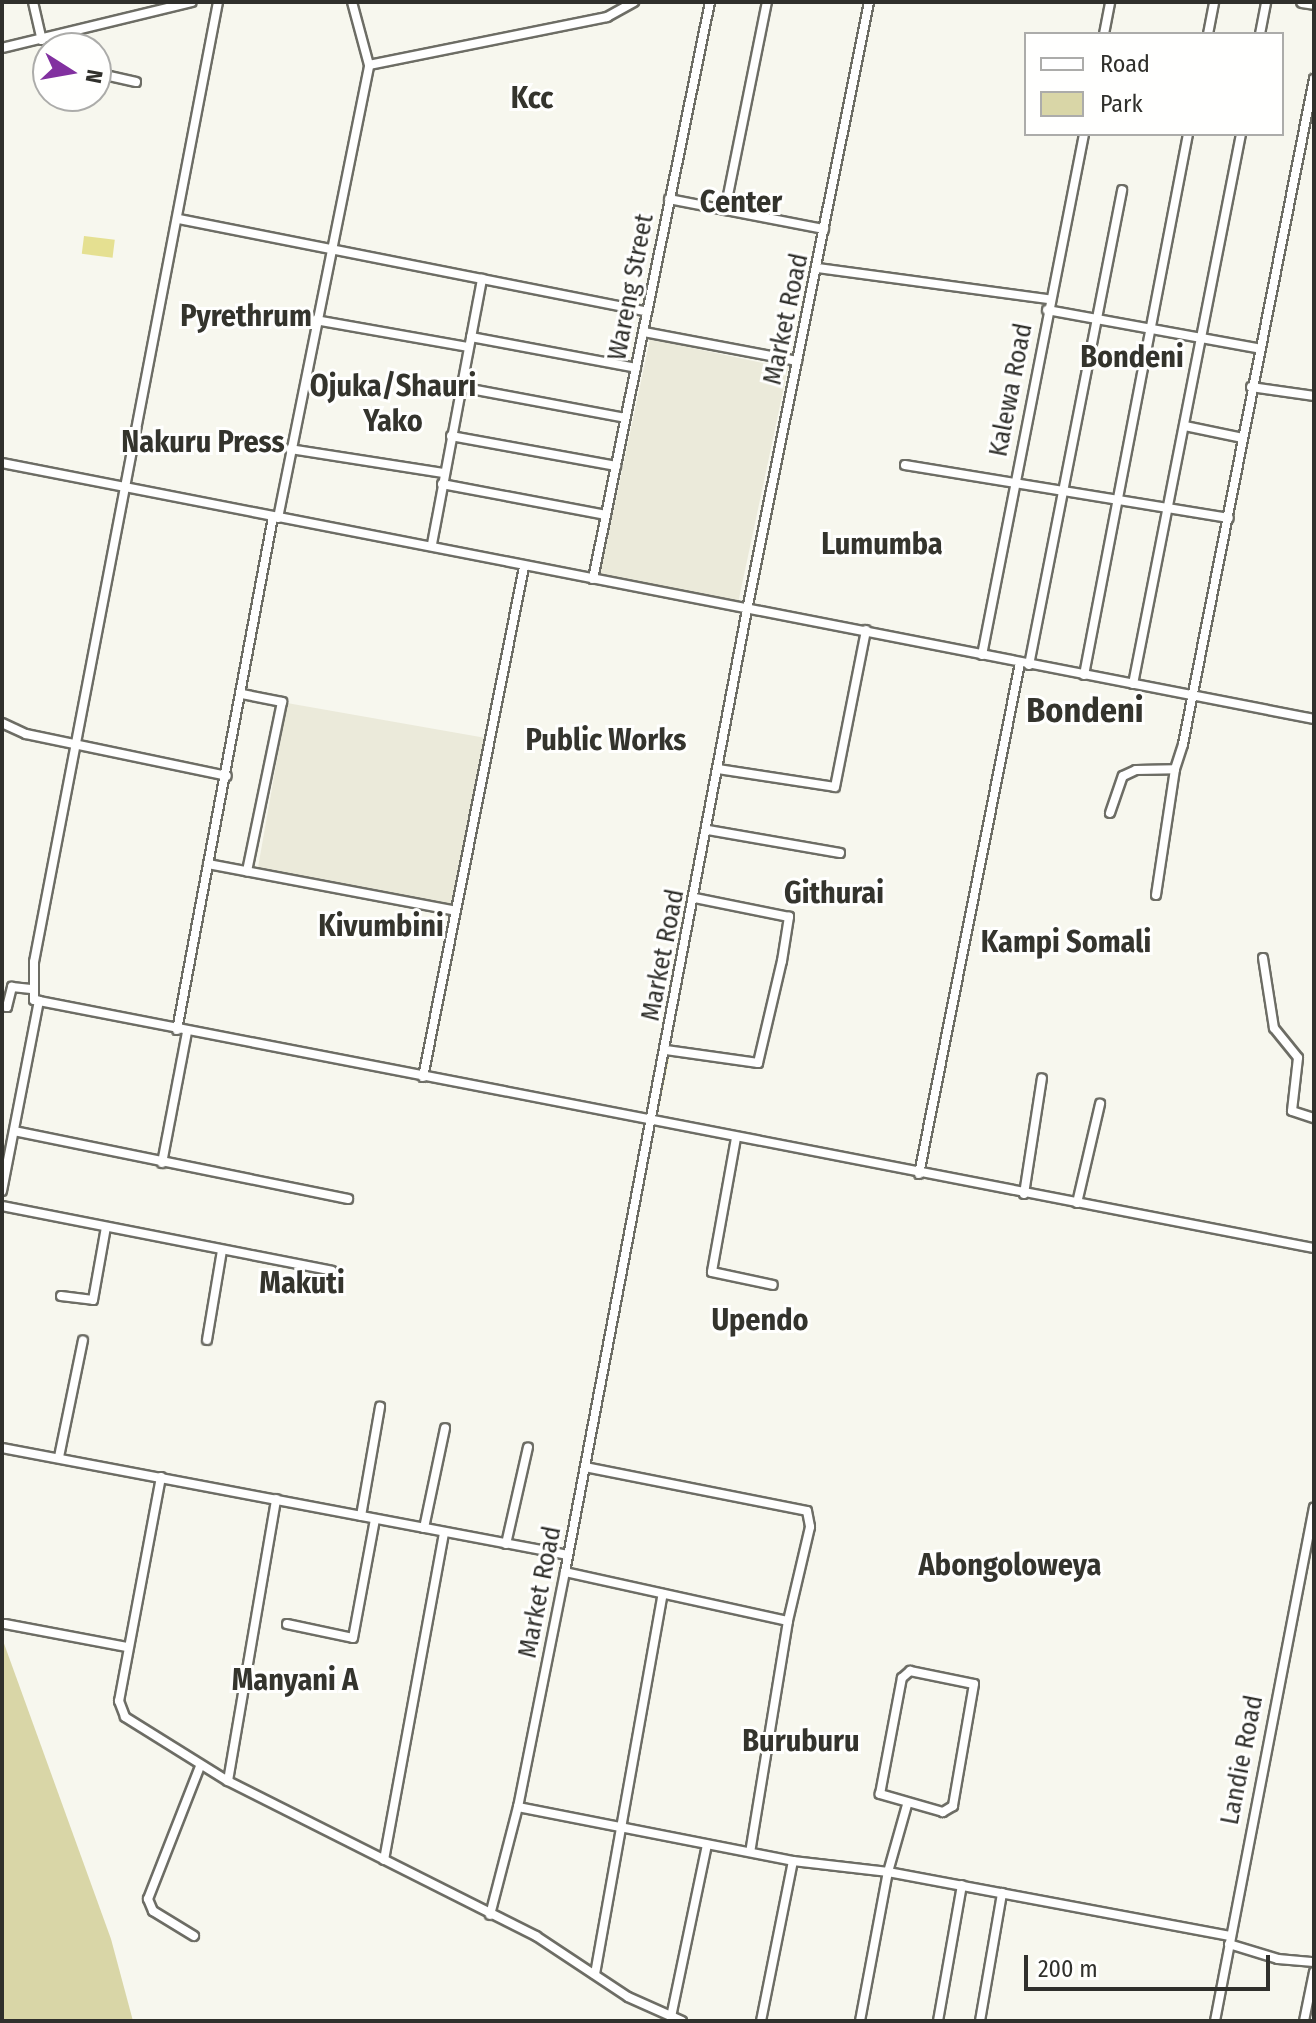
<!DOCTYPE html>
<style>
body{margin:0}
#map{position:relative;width:1316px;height:2023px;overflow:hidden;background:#f7f7ee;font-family:"Fira Sans Condensed",sans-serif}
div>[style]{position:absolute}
.built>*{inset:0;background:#ebeada;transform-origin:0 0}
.green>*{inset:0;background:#d9d6a7}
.water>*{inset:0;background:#e5e091;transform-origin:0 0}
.stream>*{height:2px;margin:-1px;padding:0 1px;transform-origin:1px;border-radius:1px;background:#e5e091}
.roads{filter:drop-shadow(2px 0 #6d6d65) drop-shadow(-2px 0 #6d6d65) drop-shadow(0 2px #6d6d65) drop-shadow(0 -2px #6d6d65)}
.minor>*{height:8px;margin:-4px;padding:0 4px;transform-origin:4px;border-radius:4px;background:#fff}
.tertiary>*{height:10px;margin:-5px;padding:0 5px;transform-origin:5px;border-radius:5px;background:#fff}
span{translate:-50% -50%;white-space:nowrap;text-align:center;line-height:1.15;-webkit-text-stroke:6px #fffffe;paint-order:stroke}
.street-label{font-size:26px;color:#30302c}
.quarter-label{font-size:30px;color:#34342d;font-weight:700}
.district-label{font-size:34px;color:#34342d;font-weight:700}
.frame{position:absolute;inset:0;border:4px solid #30302c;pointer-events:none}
.legend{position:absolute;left:1024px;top:32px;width:260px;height:104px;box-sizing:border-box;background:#fffffe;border:2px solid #acacaa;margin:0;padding:10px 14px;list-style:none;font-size:24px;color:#30302c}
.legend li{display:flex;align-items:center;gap:16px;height:40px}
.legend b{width:40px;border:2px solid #acacaa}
.north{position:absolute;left:32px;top:32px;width:80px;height:80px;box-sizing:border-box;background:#fffffe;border:2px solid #acacaa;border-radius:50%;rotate:101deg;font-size:22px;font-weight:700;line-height:32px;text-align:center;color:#30302c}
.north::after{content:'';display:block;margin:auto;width:28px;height:36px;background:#8231a0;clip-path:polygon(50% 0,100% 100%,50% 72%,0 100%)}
.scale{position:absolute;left:1024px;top:1955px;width:246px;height:36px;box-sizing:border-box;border:4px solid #30302c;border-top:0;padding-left:10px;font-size:24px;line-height:28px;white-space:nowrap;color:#30302c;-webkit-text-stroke:6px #fffffe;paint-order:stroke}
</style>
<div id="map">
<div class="built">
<i style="left:650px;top:339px;width:141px;height:244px;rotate:12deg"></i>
<i style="left:287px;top:703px;width:202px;height:169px;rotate:10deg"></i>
</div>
<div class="green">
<i style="clip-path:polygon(2px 1638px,111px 1939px,133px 2021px,2px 2021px)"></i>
</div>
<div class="water">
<i style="left:84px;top:236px;width:31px;height:18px;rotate:7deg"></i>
</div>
<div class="stream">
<i style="left:656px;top:1117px;width:65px;rotate:-78.5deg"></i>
<i style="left:1030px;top:1182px;width:42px;rotate:-81.9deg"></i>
</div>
<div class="roads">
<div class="minor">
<i style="left:33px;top:2px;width:39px;rotate:77deg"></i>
<i style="left:218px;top:2px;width:977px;rotate:100.85deg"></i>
<i style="left:34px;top:962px;width:38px;rotate:90deg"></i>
<i style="left:34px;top:1000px;width:1304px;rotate:10.97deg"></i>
<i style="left:1104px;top:34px;width:33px;rotate:-79deg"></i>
<i style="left:1208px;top:34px;width:33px;rotate:-79deg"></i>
<i style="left:1260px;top:34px;width:33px;rotate:-79deg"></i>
<i style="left:2px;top:48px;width:195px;rotate:-13.6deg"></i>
<i style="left:369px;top:65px;width:243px;rotate:-11.4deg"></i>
<i style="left:607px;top:17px;width:31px;rotate:-29deg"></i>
<i style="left:96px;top:73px;width:41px;rotate:12.7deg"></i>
<i style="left:669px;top:199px;width:158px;rotate:11deg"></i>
<i style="left:725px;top:210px;width:212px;rotate:-78.6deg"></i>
<i style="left:179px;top:219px;width:477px;rotate:11.2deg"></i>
<i style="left:818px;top:268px;width:232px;rotate:7.7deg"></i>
<i style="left:1047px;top:310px;width:213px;rotate:10.3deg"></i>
<i style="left:315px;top:320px;width:155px;rotate:10deg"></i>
<i style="left:644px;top:332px;width:156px;rotate:10.7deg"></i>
<i style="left:471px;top:337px;width:168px;rotate:10.6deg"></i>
<i style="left:460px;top:387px;width:168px;rotate:10.6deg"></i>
<i style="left:1251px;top:387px;width:64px;rotate:8.1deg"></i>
<i style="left:1185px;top:426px;width:59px;rotate:11.7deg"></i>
<i style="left:451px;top:436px;width:168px;rotate:10.3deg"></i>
<i style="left:290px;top:449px;width:156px;rotate:8.9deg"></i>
<i style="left:2px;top:463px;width:1337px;rotate:11.04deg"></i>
<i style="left:905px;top:465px;width:328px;rotate:9.3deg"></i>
<i style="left:442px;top:484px;width:167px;rotate:10.7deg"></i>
<i style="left:278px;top:518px;width:462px;rotate:-78.6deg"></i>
<i style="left:369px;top:65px;width:65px;rotate:-105.1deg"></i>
<i style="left:432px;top:544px;width:270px;rotate:-79.3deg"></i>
<i style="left:593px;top:579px;width:589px;rotate:-78.54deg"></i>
<i style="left:982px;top:655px;width:531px;rotate:-78.92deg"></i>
<i style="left:1029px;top:665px;width:484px;rotate:-78.9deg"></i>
<i style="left:1084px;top:675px;width:551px;rotate:-79.12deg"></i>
<i style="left:1133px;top:684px;width:561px;rotate:-78.89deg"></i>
<i style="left:242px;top:694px;width:41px;rotate:11.3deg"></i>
<i style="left:282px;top:702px;width:173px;rotate:101.7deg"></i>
<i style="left:2px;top:723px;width:26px;rotate:25deg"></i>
<i style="left:26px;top:734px;width:205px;rotate:11.8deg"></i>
<i style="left:718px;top:769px;width:118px;rotate:8.7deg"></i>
<i style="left:835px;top:787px;width:160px;rotate:-78.8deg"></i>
<i style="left:1110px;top:813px;width:39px;rotate:-71deg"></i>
<i style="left:1123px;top:776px;width:14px;rotate:-25deg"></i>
<i style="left:1136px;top:770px;width:39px;rotate:-1deg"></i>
<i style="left:1175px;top:769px;width:26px;rotate:-72deg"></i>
<i style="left:1183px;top:744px;width:678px;rotate:-78.86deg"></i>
<i style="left:708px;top:830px;width:134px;rotate:9.9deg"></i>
<i style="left:208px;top:864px;width:252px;rotate:10.7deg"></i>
<i style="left:1156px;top:895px;width:127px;rotate:-81.4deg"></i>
<i style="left:1263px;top:958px;width:71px;rotate:81.1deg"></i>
<i style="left:1274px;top:1028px;width:38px;rotate:51deg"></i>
<i style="left:1298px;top:1058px;width:53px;rotate:96.5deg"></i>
<i style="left:1292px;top:1111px;width:23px;rotate:18deg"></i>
<i style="left:2px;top:1006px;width:5px;rotate:11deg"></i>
<i style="left:7px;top:1007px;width:21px;rotate:-76deg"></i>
<i style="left:12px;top:987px;width:19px;rotate:6deg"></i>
<i style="left:177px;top:1030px;width:522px;rotate:-79.4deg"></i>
<i style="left:666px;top:1050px;width:93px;rotate:8deg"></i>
<i style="left:758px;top:1063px;width:105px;rotate:-76.8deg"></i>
<i style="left:782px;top:961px;width:45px;rotate:-81deg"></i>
<i style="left:789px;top:917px;width:96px;rotate:-168.6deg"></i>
<i style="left:423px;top:1077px;width:520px;rotate:-78.8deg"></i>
<i style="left:14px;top:1131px;width:341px;rotate:11.5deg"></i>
<i style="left:736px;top:1138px;width:136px;rotate:100.2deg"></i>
<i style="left:712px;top:1272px;width:62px;rotate:12deg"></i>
<i style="left:162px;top:1163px;width:133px;rotate:-79.2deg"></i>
<i style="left:919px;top:1174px;width:521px;rotate:-78.82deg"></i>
<i style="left:2px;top:1191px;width:194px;rotate:-79deg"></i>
<i style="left:1024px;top:1194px;width:117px;rotate:-81.2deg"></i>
<i style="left:1077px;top:1203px;width:102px;rotate:-76.9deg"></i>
<i style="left:2px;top:1206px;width:336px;rotate:11.1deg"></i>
<i style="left:61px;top:1296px;width:32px;rotate:7deg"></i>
<i style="left:93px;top:1300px;width:74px;rotate:-79.9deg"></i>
<i style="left:207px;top:1340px;width:91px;rotate:-80.5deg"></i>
<i style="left:2px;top:1448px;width:576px;rotate:10.71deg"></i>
<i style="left:59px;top:1457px;width:119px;rotate:-78.4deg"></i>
<i style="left:585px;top:1467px;width:226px;rotate:11.2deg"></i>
<i style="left:807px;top:1511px;width:16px;rotate:79deg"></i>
<i style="left:810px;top:1527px;width:97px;rotate:103.2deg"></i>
<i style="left:788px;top:1621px;width:234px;rotate:99.3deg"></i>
<i style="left:161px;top:1477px;width:228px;rotate:100.6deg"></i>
<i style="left:119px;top:1701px;width:17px;rotate:69deg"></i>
<i style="left:125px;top:1717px;width:121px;rotate:31.9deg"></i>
<i style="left:228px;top:1781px;width:345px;rotate:26.7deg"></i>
<i style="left:536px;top:1936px;width:110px;rotate:33.5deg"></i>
<i style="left:628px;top:1997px;width:59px;rotate:24deg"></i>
<i style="left:361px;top:1516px;width:111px;rotate:-80.1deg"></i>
<i style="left:424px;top:1528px;width:102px;rotate:-78.1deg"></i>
<i style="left:506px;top:1544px;width:99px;rotate:-77.2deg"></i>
<i style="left:565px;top:1572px;width:228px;rotate:12.4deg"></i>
<i style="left:5px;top:1624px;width:124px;rotate:10.7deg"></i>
<i style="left:287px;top:1624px;width:67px;rotate:12deg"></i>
<i style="left:353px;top:1638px;width:121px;rotate:-79.5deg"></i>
<i style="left:910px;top:1671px;width:65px;rotate:11.5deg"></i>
<i style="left:974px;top:1684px;width:124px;rotate:99.8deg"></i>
<i style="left:953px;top:1806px;width:12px;rotate:149deg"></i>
<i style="left:943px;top:1812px;width:66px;rotate:-164.1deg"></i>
<i style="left:880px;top:1794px;width:118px;rotate:-79.3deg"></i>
<i style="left:902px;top:1678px;width:11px;rotate:-41deg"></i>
<i style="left:228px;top:1781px;width:286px;rotate:-80.3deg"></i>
<i style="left:518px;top:1807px;width:280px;rotate:11.1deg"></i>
<i style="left:793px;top:1861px;width:96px;rotate:6.6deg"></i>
<i style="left:888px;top:1872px;width:348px;rotate:10.6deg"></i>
<i style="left:384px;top:1860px;width:333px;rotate:-79.6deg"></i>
<i style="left:490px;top:1915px;width:112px;rotate:-75.5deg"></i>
<i style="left:518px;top:1807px;width:240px;rotate:-78.7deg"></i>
<i style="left:565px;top:1572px;width:979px;rotate:-79.29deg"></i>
<i style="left:747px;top:610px;width:620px;rotate:-78.65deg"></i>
<i style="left:194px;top:1936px;width:48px;rotate:-148.6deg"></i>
<i style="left:153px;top:1911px;width:13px;rotate:-113deg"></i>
<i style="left:148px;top:1899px;width:143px;rotate:-68.6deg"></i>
<i style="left:1229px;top:1944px;width:51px;rotate:17deg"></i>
<i style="left:1278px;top:1959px;width:36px;rotate:5deg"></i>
<i style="left:595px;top:1974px;width:386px;rotate:-79.9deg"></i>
<i style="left:671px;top:2017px;width:176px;rotate:-78.2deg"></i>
<i style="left:761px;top:2021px;width:163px;rotate:-78.7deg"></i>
<i style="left:860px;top:2021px;width:152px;rotate:-79.4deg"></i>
<i style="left:888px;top:1872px;width:70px;rotate:-74.2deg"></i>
<i style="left:938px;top:2021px;width:138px;rotate:-80deg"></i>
<i style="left:980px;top:2021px;width:130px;rotate:-80.2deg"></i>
<i style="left:1215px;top:2021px;width:523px;rotate:-79.1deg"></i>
<i style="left:1304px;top:2021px;width:50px;rotate:-78.5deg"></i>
</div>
<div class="tertiary">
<i style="left:1302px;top:2px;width:12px;rotate:9deg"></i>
</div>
</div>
<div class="street-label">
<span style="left:631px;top:287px;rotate:-79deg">Wareng Street</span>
<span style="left:786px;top:319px;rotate:-78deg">Market Road</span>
<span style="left:1011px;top:390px;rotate:-79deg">Kalewa Road</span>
<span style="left:663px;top:955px;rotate:-79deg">Market Road</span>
<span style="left:540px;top:1592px;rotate:-79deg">Market Road</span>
<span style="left:1242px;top:1760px;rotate:-79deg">Landie Road</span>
</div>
<div class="quarter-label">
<span style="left:532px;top:98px">Kcc</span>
<span style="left:741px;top:202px">Center</span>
<span style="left:246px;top:316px">Pyrethrum</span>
<span style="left:1132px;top:357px">Bondeni</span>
<span style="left:393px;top:403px">Ojuka/Shauri<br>Yako</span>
<span style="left:203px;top:442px">Nakuru Press</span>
<span style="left:882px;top:544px">Lumumba</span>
<span style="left:606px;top:740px">Public Works</span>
<span style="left:834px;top:893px">Githurai</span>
<span style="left:381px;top:926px">Kivumbini</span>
<span style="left:1066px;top:942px">Kampi Somali</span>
<span style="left:302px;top:1283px">Makuti</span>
<span style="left:760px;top:1320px">Upendo</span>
<span style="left:1010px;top:1565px">Abongoloweya</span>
<span style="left:295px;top:1680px">Manyani A</span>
<span style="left:801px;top:1741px">Buruburu</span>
</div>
<div class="district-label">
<span style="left:1085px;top:711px">Bondeni</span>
</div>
<div class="frame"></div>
<ul class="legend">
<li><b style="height:10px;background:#fff"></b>Road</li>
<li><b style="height:22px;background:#d9d6a7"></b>Park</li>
</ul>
<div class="north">N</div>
<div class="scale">200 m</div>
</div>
